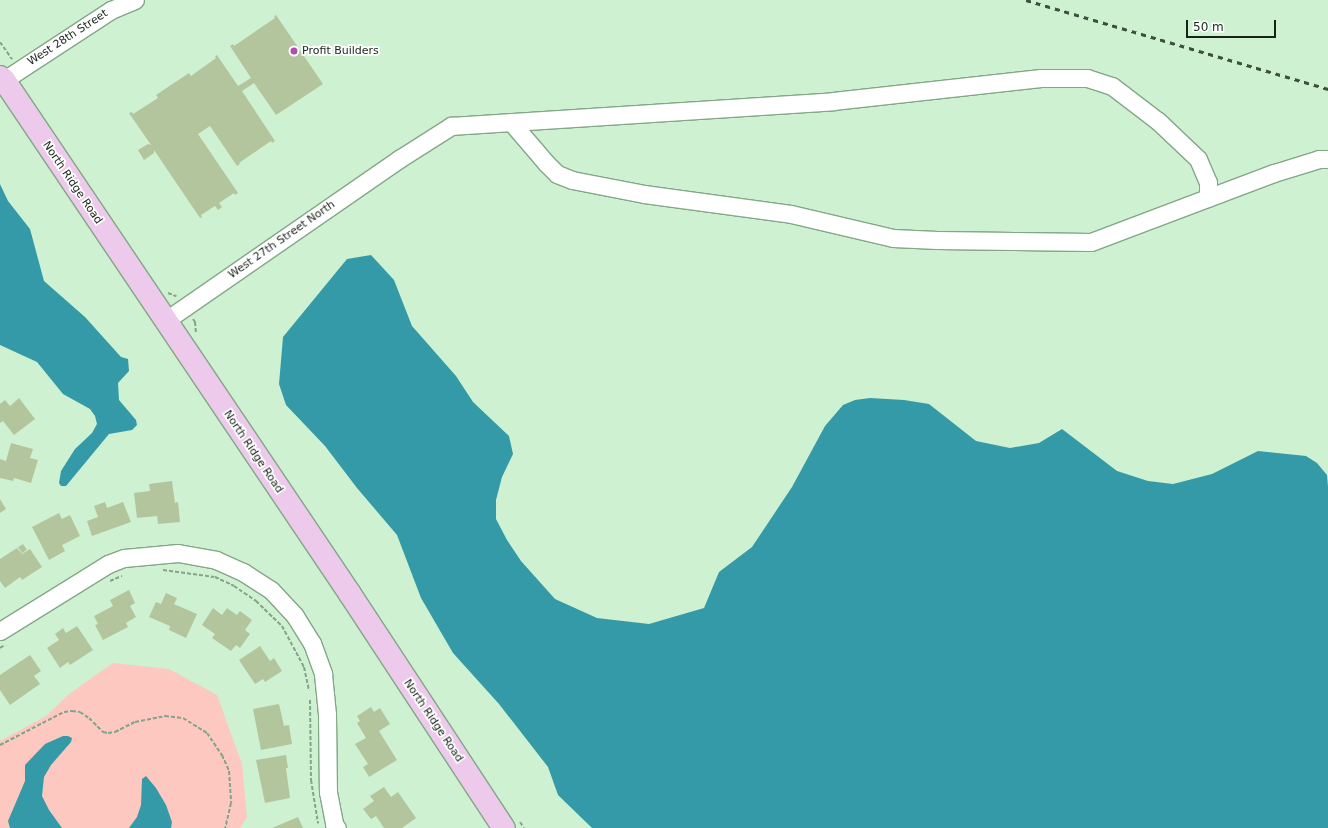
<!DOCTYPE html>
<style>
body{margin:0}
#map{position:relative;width:1328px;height:828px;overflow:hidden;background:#cef2d1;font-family:"DejaVu Sans",sans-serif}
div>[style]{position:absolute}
.green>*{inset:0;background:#fcc8c0}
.water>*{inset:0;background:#349aa8}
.building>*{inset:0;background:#b3c59d;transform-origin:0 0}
.path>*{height:2px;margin-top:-1px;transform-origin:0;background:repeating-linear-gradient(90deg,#87a28a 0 4px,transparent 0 6px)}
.roads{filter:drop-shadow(1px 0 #84a687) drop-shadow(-1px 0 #84a687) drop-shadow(0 1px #84a687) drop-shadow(0 -1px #84a687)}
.minor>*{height:17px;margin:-8.5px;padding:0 8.5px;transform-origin:8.5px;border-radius:8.5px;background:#fff}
.major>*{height:22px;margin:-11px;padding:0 11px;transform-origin:11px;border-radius:11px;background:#edc9ec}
.rail>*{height:3px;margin-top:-1.5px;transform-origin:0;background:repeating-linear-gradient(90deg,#3d503f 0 5px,transparent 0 10px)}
.dots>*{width:11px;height:11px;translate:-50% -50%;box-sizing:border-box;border:2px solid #fff;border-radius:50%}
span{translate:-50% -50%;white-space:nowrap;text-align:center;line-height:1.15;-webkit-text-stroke:3.5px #fff;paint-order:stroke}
.street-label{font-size:11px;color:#162418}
.poi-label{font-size:11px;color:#162418}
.left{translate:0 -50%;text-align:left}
.scale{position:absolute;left:1186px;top:20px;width:90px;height:18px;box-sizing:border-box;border:2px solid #162418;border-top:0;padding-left:5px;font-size:12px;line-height:14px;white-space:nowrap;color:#162418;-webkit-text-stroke:3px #fff;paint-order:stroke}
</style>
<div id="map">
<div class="green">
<i style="clip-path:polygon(113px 663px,169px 669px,217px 695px,242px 764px,247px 817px,240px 828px,0 828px,0 741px,46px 716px,69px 694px)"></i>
</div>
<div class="water">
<i style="clip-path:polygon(0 184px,8px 201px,30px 229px,44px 281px,85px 317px,121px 357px,128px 359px,129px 371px,118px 383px,119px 400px,136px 420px,137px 425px,132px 430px,109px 434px,66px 486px,61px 486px,59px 483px,61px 471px,75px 449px,92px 433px,97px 424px,95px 416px,90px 409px,63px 394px,37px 362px,0 345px)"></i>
<i style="clip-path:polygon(371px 255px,394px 280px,412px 326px,456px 376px,473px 402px,509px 436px,513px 454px,502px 477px,496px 500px,496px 519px,507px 540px,521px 561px,555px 599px,597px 618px,649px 624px,704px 608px,719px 572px,752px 547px,792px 487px,825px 426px,843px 405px,855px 400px,870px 398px,904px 400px,929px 404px,976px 441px,1010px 448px,1039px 443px,1062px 429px,1117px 471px,1148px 481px,1173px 484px,1212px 474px,1258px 451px,1306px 456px,1317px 463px,1327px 475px,1328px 487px,1328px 828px,592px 828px,558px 795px,548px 767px,499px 704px,453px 653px,421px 598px,397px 535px,357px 488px,325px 446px,286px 405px,279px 384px,283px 337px,347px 259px)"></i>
<i style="clip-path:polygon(63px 736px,68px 736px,72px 738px,71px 742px,51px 765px,44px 777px,42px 796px,49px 810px,62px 828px,10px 828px,8px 821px,25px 781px,25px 765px,45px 744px)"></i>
<i style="clip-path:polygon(146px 776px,156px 788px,166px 805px,172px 822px,171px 828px,129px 828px,137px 817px,141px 805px,142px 779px)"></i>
</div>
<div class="building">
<i style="clip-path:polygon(276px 15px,323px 84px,276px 115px,254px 83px,242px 91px,275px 141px,272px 143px,271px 141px,239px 163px,240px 164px,237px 166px,210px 126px,198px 134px,238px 193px,235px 195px,234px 193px,219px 203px,222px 207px,218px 210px,215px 206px,201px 215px,202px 217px,200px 218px,154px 150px,154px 153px,144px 160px,138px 150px,148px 144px,151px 145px,129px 113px,132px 112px,133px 114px,158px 98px,156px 95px,189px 73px,191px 76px,216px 58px,215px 56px,217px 55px,238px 86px,251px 78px,230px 46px,233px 44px,234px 46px,275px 18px,274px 16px)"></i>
<i style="clip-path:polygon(19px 398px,35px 419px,14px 435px,3px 421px,0 423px,0 404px,5px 400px,10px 406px)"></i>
<i style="clip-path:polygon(11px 443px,33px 449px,30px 458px,38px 460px,31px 483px,14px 478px,13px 481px,0 478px,0 459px,6px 461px)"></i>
<i style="clip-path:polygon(172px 481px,175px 503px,178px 502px,180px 522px,158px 524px,157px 516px,137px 518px,134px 493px,150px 491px,149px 484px)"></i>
<i style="clip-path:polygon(0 499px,6px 509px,0 513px)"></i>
<i style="clip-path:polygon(105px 502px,107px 508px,123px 502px,131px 522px,92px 536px,87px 521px,98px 517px,94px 506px)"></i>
<i style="clip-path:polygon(59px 513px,62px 519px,70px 515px,80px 536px,62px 545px,65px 551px,49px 560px,32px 527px)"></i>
<i style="left:23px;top:544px;width:7px;height:6px;rotate:56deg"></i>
<i style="clip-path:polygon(17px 548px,22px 554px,30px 549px,42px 567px,22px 580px,20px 577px,5px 588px,0 581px,0 559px)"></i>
<i style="clip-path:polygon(129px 590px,135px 603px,130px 606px,136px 617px,126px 623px,128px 627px,103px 640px,95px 625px,98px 624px,94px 616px,113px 606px,110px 600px)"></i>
<i style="clip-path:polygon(166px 593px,177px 598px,174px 604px,197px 614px,186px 638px,169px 630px,170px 626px,149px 617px,156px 602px,161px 604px)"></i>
<i style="clip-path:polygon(213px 608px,222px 615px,227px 608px,237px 615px,240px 611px,252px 620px,245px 630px,250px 634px,240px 648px,236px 645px,231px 651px,212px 638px,215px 634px,202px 625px)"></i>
<i style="clip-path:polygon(77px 626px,93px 650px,70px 665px,68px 662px,60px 668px,47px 648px,59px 640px,55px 634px,63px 628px,66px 633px)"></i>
<i style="clip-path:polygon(260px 646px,270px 661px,274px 658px,282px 671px,265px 682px,263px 679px,255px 684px,239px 660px)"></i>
<i style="clip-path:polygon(30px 655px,41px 671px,34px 676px,40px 684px,10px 705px,0 690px,0 675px)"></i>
<i style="clip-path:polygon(279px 704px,284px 726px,289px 725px,292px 744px,261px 750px,253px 709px)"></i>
<i style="clip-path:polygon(371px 707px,374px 712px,380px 708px,390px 724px,379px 731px,397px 760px,369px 777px,363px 767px,368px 764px,355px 744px,366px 738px,357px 723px,360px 721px,357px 716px)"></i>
<i style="clip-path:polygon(286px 755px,288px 768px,286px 768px,290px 798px,265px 803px,256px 760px)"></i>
<i style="clip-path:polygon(384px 787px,391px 797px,398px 792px,416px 818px,402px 828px,384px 828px,376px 816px,371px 819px,363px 809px,374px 801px,370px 796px)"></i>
<i style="clip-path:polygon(298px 817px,303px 828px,272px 828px)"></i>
</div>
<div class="path">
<i style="left:0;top:42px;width:21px;rotate:55deg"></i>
<i style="left:168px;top:293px;width:9px;rotate:21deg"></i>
<i style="left:193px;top:319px;width:4px;rotate:56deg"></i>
<i style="left:195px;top:322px;width:12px;rotate:85deg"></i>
<i style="left:163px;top:570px;width:52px;rotate:7.7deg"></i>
<i style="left:215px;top:577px;width:21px;rotate:25deg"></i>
<i style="left:234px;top:586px;width:27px;rotate:34deg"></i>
<i style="left:256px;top:601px;width:36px;rotate:44deg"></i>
<i style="left:282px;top:626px;width:47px;rotate:61.8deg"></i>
<i style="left:304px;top:667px;width:24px;rotate:78deg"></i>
<i style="left:110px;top:581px;width:13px;rotate:-23deg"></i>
<i style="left:0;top:648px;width:6px;rotate:-31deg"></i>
<i style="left:310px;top:700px;width:80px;rotate:89.3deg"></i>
<i style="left:311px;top:780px;width:44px;rotate:80.8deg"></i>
<i style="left:0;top:745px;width:72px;rotate:-27.3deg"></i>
<i style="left:64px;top:712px;width:8px;rotate:-7deg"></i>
<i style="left:72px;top:711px;width:8px;rotate:7deg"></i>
<i style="left:80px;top:712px;width:11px;rotate:34deg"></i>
<i style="left:89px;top:718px;width:20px;rotate:45deg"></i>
<i style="left:103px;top:732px;width:5px;rotate:11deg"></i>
<i style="left:108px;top:733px;width:7px;rotate:-8deg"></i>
<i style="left:115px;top:732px;width:22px;rotate:-27deg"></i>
<i style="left:135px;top:722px;width:31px;rotate:-11deg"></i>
<i style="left:165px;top:716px;width:18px;rotate:6deg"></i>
<i style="left:183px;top:718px;width:28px;rotate:32deg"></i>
<i style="left:207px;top:733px;width:27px;rotate:56deg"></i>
<i style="left:222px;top:755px;width:17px;rotate:66deg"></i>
<i style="left:229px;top:771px;width:32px;rotate:86deg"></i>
<i style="left:231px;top:803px;width:26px;rotate:103deg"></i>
<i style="left:520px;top:822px;width:7px;rotate:56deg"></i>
</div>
<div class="roads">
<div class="minor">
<i style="left:4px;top:80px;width:128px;rotate:-33.2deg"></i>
<i style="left:111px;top:10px;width:26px;rotate:-23deg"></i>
<i style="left:511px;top:122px;width:54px;rotate:49.5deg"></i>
<i style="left:546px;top:163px;width:16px;rotate:45deg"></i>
<i style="left:557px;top:174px;width:16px;rotate:22deg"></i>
<i style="left:572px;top:180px;width:73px;rotate:11deg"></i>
<i style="left:644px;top:194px;width:148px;rotate:7.7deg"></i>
<i style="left:791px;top:214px;width:105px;rotate:13.2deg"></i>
<i style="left:893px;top:238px;width:44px;rotate:2.6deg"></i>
<i style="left:937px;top:240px;width:154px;rotate:0.7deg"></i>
<i style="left:1091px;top:242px;width:196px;rotate:-20.7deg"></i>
<i style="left:1274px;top:173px;width:47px;rotate:-17.3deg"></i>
<i style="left:1319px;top:159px;width:9px"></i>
<i style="left:165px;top:321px;width:285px;rotate:-34.7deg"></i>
<i style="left:399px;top:159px;width:62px;rotate:-32.4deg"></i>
<i style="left:451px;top:126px;width:383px;rotate:-3.7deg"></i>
<i style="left:833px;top:101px;width:209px;rotate:-6.3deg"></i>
<i style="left:1041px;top:78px;width:46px"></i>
<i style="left:1087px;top:78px;width:26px;rotate:18deg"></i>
<i style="left:1112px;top:86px;width:58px;rotate:37.3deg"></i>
<i style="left:1158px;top:121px;width:55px;rotate:43.5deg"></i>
<i style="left:1198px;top:159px;width:25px;rotate:67deg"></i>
<i style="left:1208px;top:182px;width:16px;rotate:90deg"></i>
<i style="left:0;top:631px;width:127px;rotate:-31.8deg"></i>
<i style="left:108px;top:564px;width:17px;rotate:-21deg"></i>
<i style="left:124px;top:558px;width:54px;rotate:-5.3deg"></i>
<i style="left:178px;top:553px;width:39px;rotate:10deg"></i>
<i style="left:216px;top:560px;width:30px;rotate:24deg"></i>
<i style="left:243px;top:572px;width:33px;rotate:33deg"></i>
<i style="left:271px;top:590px;width:35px;rotate:47deg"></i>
<i style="left:295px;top:616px;width:32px;rotate:58deg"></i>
<i style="left:312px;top:643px;width:33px;rotate:70deg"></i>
<i style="left:323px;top:674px;width:40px;rotate:84.3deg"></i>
<i style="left:327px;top:714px;width:78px;rotate:89.3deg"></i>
<i style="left:328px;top:792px;width:33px;rotate:79deg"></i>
<i style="left:334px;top:824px;width:5px;rotate:53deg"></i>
</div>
<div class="major">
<i style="left:0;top:77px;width:5px;rotate:37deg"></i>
<i style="left:4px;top:80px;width:620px;rotate:56.05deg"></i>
<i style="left:350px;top:594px;width:280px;rotate:56.7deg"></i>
</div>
</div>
<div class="rail">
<i style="left:1026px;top:0;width:315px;rotate:16.4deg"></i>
</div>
<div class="dots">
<i style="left:294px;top:51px;background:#b14cb1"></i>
</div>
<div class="street-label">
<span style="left:68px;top:38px;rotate:-33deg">West 28th Street</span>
<span style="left:72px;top:183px;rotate:56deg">North Ridge Road</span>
<span style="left:282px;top:240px;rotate:-35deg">West 27th Street North</span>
<span style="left:253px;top:452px;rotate:56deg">North Ridge Road</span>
<span style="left:433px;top:721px;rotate:56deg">North Ridge Road</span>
</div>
<div class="poi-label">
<span class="left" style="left:302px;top:51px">Profit Builders</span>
</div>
<div class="scale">50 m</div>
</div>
